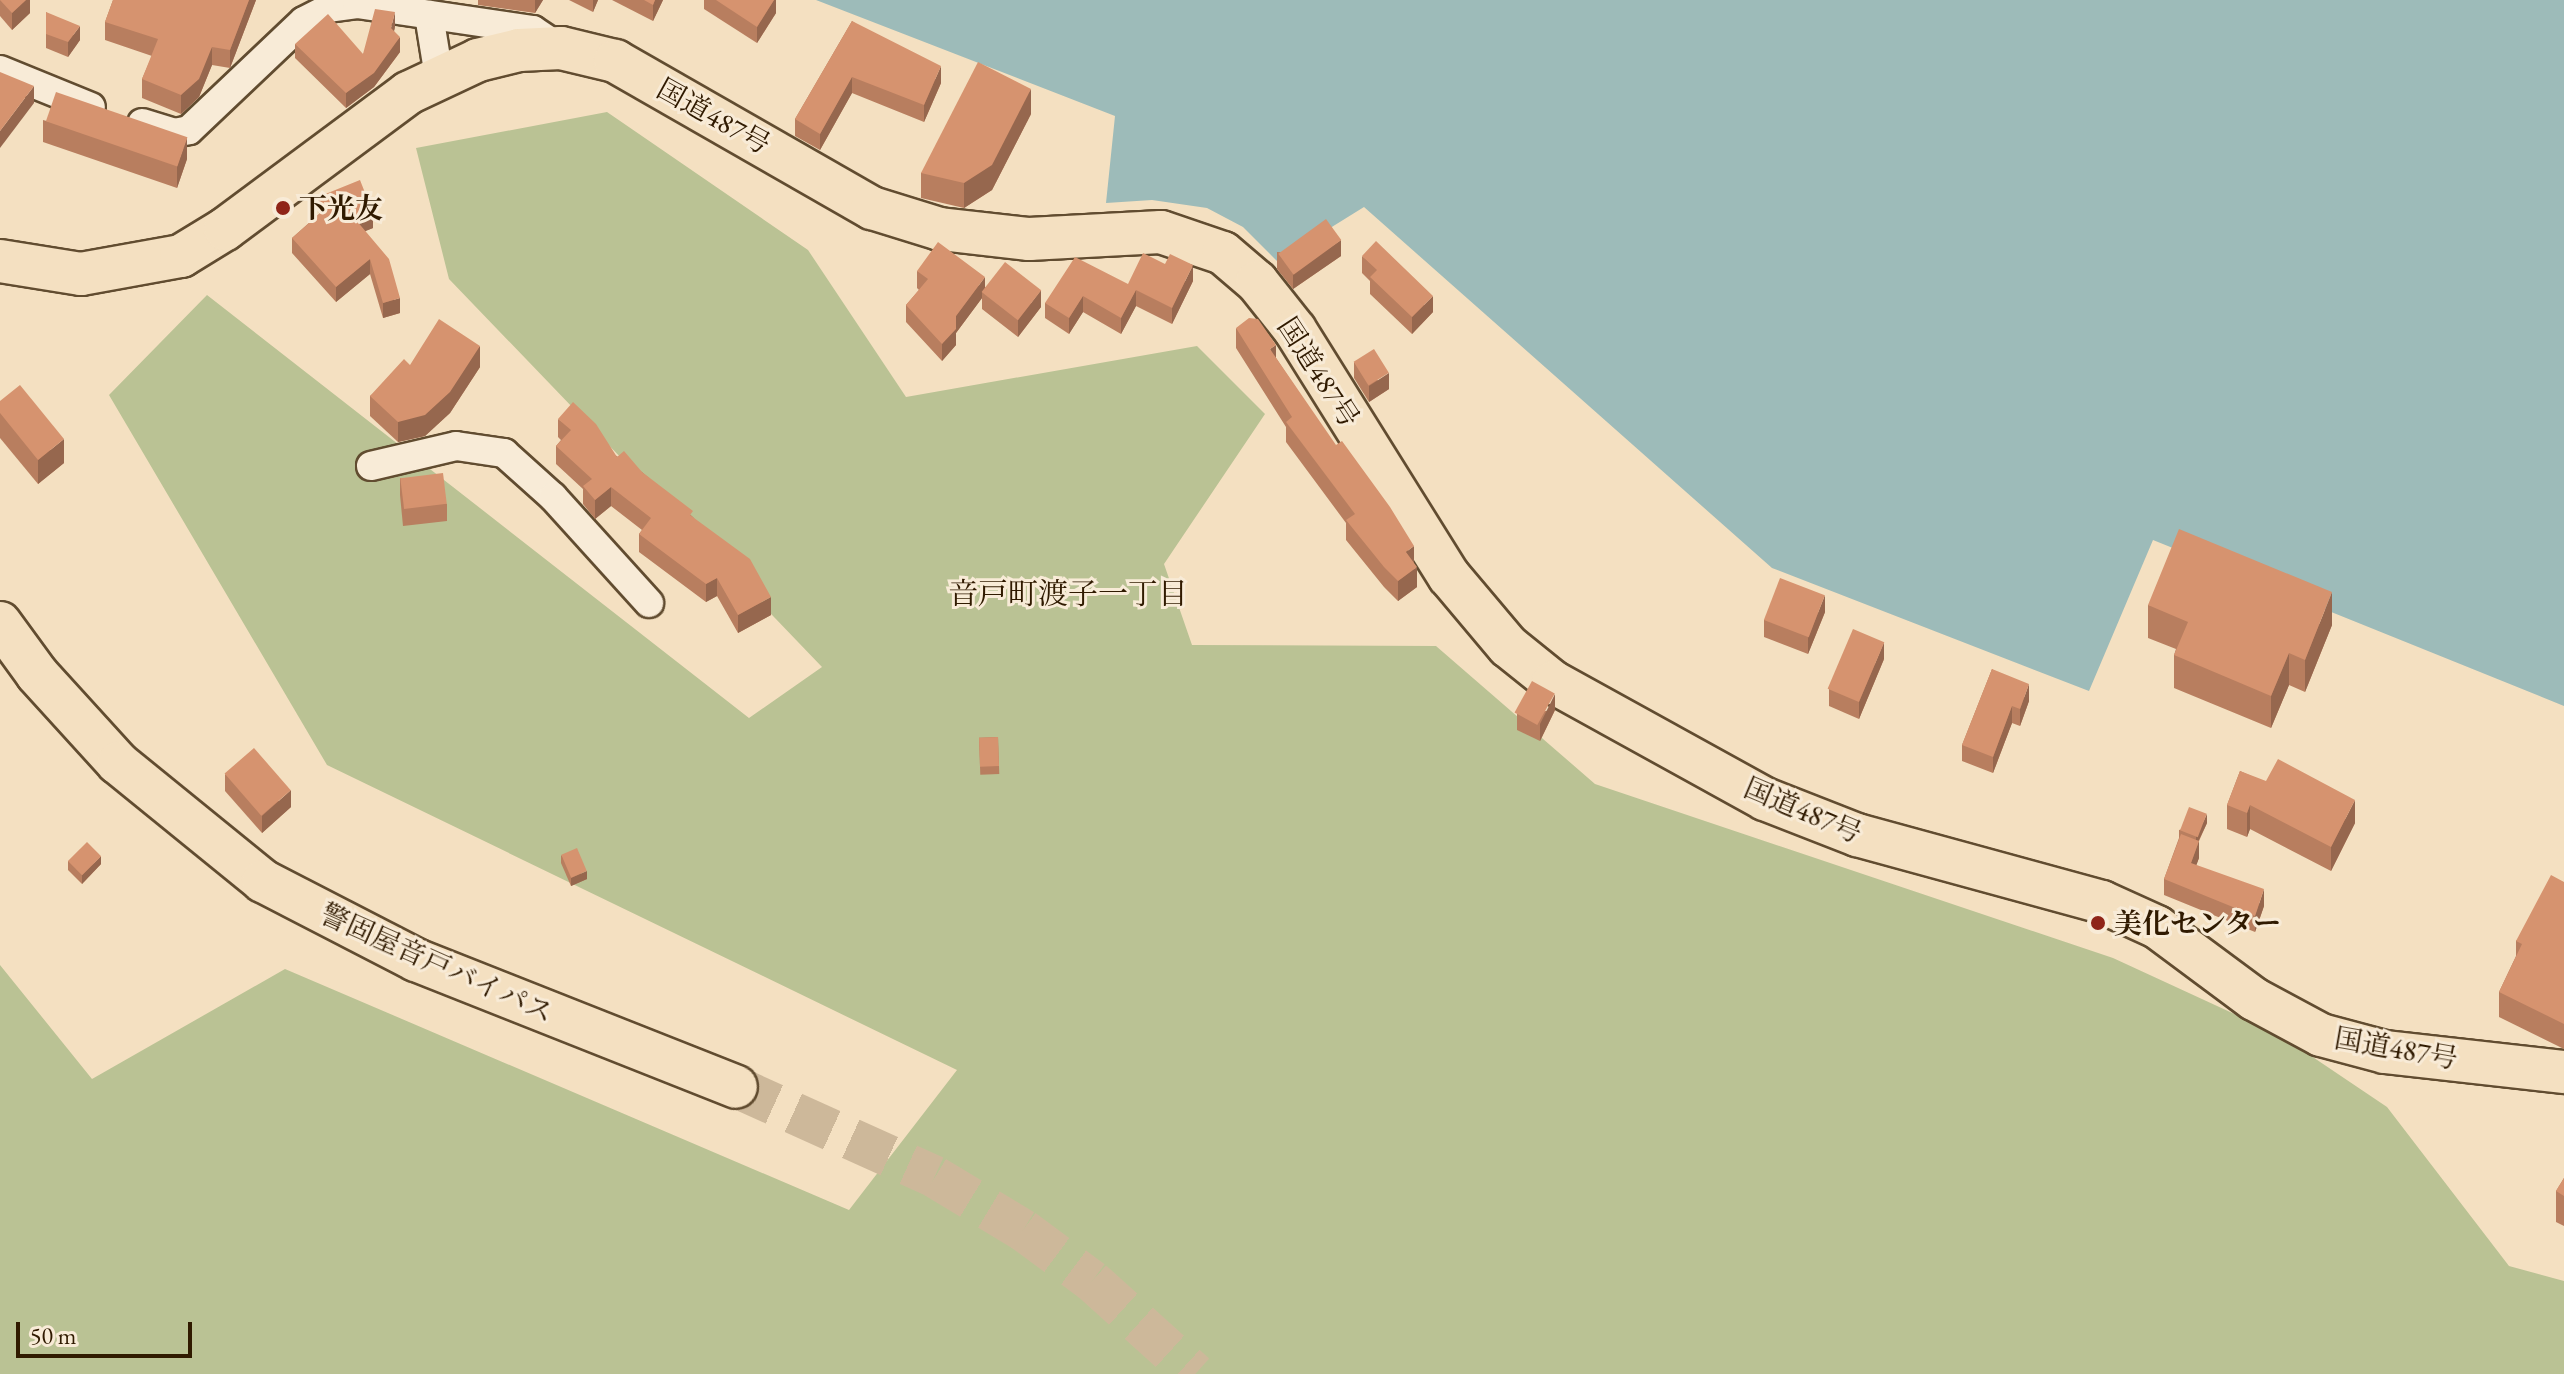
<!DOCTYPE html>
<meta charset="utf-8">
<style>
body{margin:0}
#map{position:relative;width:2564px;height:1374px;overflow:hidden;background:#f4e0c1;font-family:"EB Garamond","Noto Serif JP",serif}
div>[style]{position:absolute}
.green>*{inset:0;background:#bac294}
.water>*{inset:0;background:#9dbbb9}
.highway-tunnel>*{height:42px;margin-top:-21px;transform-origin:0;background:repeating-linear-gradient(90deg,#cdb89a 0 42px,transparent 0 63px)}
.roads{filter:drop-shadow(2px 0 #614c30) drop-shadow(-2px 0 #614c30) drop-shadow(0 2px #614c30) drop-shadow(0 -2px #614c30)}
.minor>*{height:28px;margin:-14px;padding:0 14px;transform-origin:14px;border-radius:14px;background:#f8ebd7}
.highway>*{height:42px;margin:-21px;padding:0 21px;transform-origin:21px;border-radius:21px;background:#f4e0c1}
.wall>*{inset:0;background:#b87e5f;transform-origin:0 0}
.shaded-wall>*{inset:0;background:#96674e}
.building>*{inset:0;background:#d6936f;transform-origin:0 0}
.dots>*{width:22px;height:22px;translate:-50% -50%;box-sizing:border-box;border:4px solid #f8ebd7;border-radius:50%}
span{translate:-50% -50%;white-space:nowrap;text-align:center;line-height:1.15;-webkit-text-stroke:6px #f8ebd7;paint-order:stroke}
.street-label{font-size:28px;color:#301a00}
.poi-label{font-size:28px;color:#301a00;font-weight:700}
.left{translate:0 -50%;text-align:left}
.neighbourhood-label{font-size:30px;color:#301a00}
.scale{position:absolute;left:16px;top:1322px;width:176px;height:36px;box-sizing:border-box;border:4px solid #301a00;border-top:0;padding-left:10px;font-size:24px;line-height:28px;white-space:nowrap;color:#301a00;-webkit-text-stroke:6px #f8ebd7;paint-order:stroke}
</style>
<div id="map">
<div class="green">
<i style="clip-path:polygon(607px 112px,808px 250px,906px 397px,1197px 346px,1265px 414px,1164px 564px,1192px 645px,1436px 646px,1595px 784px,2113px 958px,2280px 1035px,2387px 1107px,2509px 1266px,2564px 1281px,2564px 1374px,0 1374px,0 965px,92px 1079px,285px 969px,849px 1210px,957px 1070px,327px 765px,109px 395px,207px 295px,749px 718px,822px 667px,449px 279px,416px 148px)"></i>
</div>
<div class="water">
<i style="clip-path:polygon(816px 0,2564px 0,2564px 706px,2153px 540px,2089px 691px,1772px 568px,1364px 207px,1277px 261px,1243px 227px,1207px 208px,1152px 200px,1106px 203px,1115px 116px)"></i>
</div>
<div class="highway-tunnel">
<i style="left:736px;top:1087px;width:218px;rotate:24.3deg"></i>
<i style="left:935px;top:1177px;width:103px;rotate:31.1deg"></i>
<i style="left:1023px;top:1230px;width:86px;rotate:36.5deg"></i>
<i style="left:1092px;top:1281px;width:139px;rotate:42.1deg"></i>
</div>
<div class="roads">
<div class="minor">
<i style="left:429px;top:15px;width:63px;rotate:80.8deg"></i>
<i style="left:0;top:70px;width:98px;rotate:22.1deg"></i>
<i style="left:142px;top:123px;width:34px;rotate:17deg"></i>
<i style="left:174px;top:133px;width:15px;rotate:-11deg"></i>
<i style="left:189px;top:130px;width:158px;rotate:-43.5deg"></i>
<i style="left:304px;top:21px;width:28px;rotate:-27deg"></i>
<i style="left:329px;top:8px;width:28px;rotate:-8deg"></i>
<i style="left:357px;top:4px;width:178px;rotate:8.4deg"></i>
<i style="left:533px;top:30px;width:29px;rotate:34deg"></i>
<i style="left:371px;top:466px;width:87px;rotate:-13.2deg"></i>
<i style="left:456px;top:446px;width:49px;rotate:8.3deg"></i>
<i style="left:504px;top:453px;width:66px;rotate:41.9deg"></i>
<i style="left:553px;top:497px;width:143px;rotate:47.8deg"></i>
</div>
<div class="highway">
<i style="left:0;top:261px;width:82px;rotate:9.1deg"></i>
<i style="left:81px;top:274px;width:102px;rotate:-10.2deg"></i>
<i style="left:181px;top:256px;width:52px;rotate:-31.5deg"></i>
<i style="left:225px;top:229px;width:228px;rotate:-36.6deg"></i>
<i style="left:408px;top:93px;width:77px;rotate:-25.2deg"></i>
<i style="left:478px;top:60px;width:42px;rotate:-13.7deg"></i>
<i style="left:519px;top:50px;width:42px;rotate:-2.7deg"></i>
<i style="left:561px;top:48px;width:56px;rotate:13.5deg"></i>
<i style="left:615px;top:61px;width:296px;rotate:29.8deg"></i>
<i style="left:872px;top:208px;width:71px;rotate:17.2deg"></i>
<i style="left:940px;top:229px;width:90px;rotate:6.4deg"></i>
<i style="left:1029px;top:239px;width:132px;rotate:-3deg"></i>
<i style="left:1161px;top:232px;width:65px;rotate:18.7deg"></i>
<i style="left:1223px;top:253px;width:45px;rotate:40.5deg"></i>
<i style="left:1257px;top:282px;width:61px;rotate:51.6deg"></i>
<i style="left:1295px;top:330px;width:290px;rotate:58deg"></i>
<i style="left:1449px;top:576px;width:92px;rotate:49.9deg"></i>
<i style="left:1508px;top:646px;width:58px;rotate:38.7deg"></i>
<i style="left:1553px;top:682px;width:242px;rotate:28.9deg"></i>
<i style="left:1765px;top:799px;width:99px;rotate:21.4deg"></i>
<i style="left:1857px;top:835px;width:254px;rotate:15.3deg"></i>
<i style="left:2102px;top:902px;width:60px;rotate:24.4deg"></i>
<i style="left:2157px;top:927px;width:121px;rotate:36.6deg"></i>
<i style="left:2254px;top:999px;width:76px;rotate:28.2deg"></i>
<i style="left:2321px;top:1035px;width:66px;rotate:14.9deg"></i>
<i style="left:2385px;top:1052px;width:180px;rotate:6.4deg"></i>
<i style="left:0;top:623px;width:63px;rotate:54deg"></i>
<i style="left:37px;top:674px;width:120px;rotate:47.7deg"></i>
<i style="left:118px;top:763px;width:187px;rotate:39.1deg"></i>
<i style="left:263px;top:881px;width:172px;rotate:27.3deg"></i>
<i style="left:416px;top:960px;width:344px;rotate:21.6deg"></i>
</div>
</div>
<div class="wall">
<i style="clip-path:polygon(0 0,30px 0,30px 13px,12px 30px,0 16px)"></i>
<i style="clip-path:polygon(113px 0,256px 0,230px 68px,212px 65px,199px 97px,181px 114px,142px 98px,142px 79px,152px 56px,105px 40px,105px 22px)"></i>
<i style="clip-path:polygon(478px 0,543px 0,535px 13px,478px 5px)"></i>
<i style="clip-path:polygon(569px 0,598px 0,593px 12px)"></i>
<i style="clip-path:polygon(612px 0,663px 0,653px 21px)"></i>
<i style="clip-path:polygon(704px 0,776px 0,776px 13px,757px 43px,704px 9px)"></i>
<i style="clip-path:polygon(46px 12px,80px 40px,68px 57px,46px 48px)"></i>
<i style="clip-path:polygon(852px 21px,941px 83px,924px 122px,852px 93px,820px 150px,795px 136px,795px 119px)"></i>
<i style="clip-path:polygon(395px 27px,394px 31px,400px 52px,374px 87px,346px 108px,295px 58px,295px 44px,363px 54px)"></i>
<i style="clip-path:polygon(1031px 114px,992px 190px,964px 208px,921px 198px,921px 173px)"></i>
<i style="clip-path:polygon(43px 120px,187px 159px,177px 188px,43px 142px)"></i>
<i style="clip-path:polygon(318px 197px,373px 228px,365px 231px,400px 313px,383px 318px,370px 274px,336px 302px,292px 253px,292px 238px,319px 214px)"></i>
<i style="clip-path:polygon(1277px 252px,1341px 256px,1293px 289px,1277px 269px)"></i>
<i style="clip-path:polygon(1362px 256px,1433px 312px,1412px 334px,1370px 294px,1370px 281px,1362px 273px)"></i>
<i style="clip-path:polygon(917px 271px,985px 287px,1041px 307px,1018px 337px,982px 309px,982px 298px,956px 333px,956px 345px,942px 361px,906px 322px,906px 305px,919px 290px,917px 288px)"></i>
<i style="clip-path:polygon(1193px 281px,1172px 324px,1136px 306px,1121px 334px,1083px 312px,1069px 334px,1045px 318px,1045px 303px,1128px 284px)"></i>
<i style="clip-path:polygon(1236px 328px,1276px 358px,1414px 564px,1417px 587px,1398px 601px,1384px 587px,1346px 540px,1346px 523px,1286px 442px,1286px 427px,1236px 348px)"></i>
<i style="clip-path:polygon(1354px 362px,1389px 389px,1369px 402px,1354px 378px)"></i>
<i style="clip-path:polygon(410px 365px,480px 367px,450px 413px,425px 436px,398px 442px,370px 416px,370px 396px)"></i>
<i style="clip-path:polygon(0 401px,64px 463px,38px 484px,0 438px)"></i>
<i style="clip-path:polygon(558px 419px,642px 472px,693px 517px,771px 615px,738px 633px,717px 596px,706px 602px,639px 552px,639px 534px,642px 530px,611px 506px,595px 519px,583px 504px,583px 489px,556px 464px,556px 446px,561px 440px,558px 437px)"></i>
<i style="clip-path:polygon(400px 478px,447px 504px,447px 521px,403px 526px,400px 495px)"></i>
<i style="clip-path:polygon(2148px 605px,2332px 625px,2305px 692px,2289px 685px,2271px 728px,2174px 688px,2174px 655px,2176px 649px,2148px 638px)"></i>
<i style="clip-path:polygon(1825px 612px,1808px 654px,1764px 637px,1764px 620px)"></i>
<i style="clip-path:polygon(1884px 659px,1859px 719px,1829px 706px,1829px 689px)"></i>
<i style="clip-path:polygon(1992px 669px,2029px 701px,2020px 726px,2012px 723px,1993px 773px,1962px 761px,1962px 745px)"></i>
<i style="clip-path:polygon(1555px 710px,1540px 741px,1517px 730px,1517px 714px)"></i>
<i style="left:998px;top:737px;width:37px;height:19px;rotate:88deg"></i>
<i style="clip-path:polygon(2240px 771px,2355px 823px,2331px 871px,2250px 829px,2247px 837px,2227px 829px,2227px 805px)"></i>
<i style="clip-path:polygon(225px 774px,291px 807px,262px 833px,225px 791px)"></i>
<i style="clip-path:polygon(2207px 823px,2199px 841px,2199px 858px,2196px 865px,2264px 906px,2255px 932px,2164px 895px,2164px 879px,2179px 838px,2179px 830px)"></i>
<i style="clip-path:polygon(561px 855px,587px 879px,571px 886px,561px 863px)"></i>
<i style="clip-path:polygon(68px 861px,101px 864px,82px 884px,68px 870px)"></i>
<i style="clip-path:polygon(2564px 882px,2564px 1049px,2499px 1017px,2499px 992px,2516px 956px,2516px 941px)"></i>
<i style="clip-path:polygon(2564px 1178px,2564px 1226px,2556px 1222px,2556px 1191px)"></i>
</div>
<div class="shaded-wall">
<i style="clip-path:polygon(26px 0,30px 0,30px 13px,12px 30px,12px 13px)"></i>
<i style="clip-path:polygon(249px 0,256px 0,230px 68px,230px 50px)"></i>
<i style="clip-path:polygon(535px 0,543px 0,535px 13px)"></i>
<i style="clip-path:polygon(593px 0,598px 0,593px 12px)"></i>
<i style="clip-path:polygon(655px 0,663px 0,653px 21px,653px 5px)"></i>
<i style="clip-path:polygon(774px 0,776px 0,776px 13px,757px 43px,757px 27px)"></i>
<i style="clip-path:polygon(395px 12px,395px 27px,391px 43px,391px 28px)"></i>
<i style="clip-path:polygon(80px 26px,80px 40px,68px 57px,68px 42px)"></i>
<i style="clip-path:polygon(400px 37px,400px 52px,374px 87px,346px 108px,346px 93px)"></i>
<i style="clip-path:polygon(212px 47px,212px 65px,199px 97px,181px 114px,181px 95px)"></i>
<i style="clip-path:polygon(941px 66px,941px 83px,924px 122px,924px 105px)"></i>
<i style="clip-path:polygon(852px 77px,852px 93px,820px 150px,820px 134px)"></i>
<i style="clip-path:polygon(34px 86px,34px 103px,0 148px,0 131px)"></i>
<i style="clip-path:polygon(1031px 89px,1031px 114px,992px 190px,964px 208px,964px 183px)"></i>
<i style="clip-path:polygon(187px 137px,187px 159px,177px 188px,177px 166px)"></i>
<i style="clip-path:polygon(373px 213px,373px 228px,356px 235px,356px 220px)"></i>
<i style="clip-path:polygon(1341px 240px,1341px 256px,1293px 289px,1293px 272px)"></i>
<i style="clip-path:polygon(370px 259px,370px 274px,336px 302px,336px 287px)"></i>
<i style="clip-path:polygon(1193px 265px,1193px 281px,1172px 324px,1172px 308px)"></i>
<i style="clip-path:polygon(985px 277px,985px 294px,982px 292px,982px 298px,956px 333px,956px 345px,942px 361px,942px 344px,956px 316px)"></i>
<i style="clip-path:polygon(1041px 290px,1041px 307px,1018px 337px,1018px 320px)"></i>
<i style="clip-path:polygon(1136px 290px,1136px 306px,1121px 334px,1121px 318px)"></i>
<i style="clip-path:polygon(1083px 296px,1083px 312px,1069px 334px,1069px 318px)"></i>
<i style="clip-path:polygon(1433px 296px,1433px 312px,1412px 334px,1412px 317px)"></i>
<i style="clip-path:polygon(400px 298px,400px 313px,383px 318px,383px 303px)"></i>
<i style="clip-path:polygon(1276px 345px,1276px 365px,1270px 349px)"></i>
<i style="clip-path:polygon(480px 346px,480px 367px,450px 413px,425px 436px,398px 442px,398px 422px)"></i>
<i style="clip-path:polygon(1389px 373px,1389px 389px,1369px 402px,1369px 386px)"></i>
<i style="clip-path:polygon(64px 439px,64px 463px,38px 484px,38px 460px)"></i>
<i style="clip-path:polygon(611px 487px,611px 506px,595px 519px,595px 500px)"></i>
<i style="clip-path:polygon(1414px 546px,1414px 566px,1406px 552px)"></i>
<i style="clip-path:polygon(1417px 567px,1417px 587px,1398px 601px,1398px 581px)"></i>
<i style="clip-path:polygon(717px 578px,717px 596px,706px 602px,706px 584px)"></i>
<i style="clip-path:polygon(2332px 592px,2332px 625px,2305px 692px,2305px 660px)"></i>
<i style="clip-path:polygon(1825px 595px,1825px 612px,1808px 654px,1808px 638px)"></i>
<i style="clip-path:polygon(771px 597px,771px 615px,738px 633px,738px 615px)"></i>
<i style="clip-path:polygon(1884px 642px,1884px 659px,1859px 719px,1859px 702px)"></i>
<i style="clip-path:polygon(2289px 653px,2289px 685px,2271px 728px,2271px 696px)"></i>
<i style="clip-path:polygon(2029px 684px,2029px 701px,2020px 726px,2020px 709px)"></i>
<i style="clip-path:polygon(1555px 694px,1555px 710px,1540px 741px,1540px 724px)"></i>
<i style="clip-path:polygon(2012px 706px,2012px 723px,1993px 773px,1993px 757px)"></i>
<i style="clip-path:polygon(291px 790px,291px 807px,262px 833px,262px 816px)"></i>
<i style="clip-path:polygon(2355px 800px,2355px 823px,2331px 871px,2331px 847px)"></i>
<i style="clip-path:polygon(2250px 805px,2250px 829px,2247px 837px,2247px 813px)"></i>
<i style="clip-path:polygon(2207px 814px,2207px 823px,2196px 846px,2196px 837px)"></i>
<i style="clip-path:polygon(2199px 841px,2199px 858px,2191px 880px,2191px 863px)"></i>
<i style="clip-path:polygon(101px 856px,101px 864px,82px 884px,82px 875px)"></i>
<i style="clip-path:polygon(587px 871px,587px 879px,571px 886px,571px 878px)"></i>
<i style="clip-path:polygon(2264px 889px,2264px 906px,2255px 932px,2255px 916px)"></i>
</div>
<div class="building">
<i style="clip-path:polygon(0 0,26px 0,12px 13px)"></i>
<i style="clip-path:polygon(113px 0,249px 0,230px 50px,212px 47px,199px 79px,181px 95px,142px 79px,158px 39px,105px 22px)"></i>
<i style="clip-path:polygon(644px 0,655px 0,653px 5px)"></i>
<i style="clip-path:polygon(716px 0,774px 0,757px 27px)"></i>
<i style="clip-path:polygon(375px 9px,395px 12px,391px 28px,400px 37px,374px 73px,346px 93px,295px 44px,328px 14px,363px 54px)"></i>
<i style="clip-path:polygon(46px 12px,80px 26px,68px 42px,46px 34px)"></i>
<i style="clip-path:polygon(852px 21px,941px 66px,924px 105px,852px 77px,820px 134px,795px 119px)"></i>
<i style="clip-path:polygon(978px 62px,1031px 89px,992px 165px,964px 183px,921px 173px)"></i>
<i style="clip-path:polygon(0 72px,34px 86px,0 131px)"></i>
<i style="left:56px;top:92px;width:139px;height:31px;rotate:19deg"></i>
<i style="clip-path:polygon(360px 180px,373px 213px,356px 220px,389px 259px,400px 298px,383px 303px,370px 259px,336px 287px,292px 238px,324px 210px,318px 197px)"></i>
<i style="left:1326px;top:219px;width:26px;height:59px;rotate:54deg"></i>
<i style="clip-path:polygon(1376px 241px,1433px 296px,1412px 317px,1370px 277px,1377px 270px,1362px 256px)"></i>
<i style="clip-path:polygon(938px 242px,985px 277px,956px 316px,956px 329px,942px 344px,906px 305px,928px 279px,917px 271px)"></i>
<i style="clip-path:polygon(1143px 253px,1165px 264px,1170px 254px,1193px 265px,1172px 308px,1136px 290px,1121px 318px,1083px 296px,1069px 318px,1045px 303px,1075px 257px,1128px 284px)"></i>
<i style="left:1005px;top:262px;width:46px;height:38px;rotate:38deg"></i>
<i style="clip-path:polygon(1249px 318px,1258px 319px,1276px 345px,1270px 349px,1336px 445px,1342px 441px,1390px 507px,1414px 546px,1406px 552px,1417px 567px,1398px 581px,1384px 567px,1346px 520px,1355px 514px,1286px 422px,1292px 417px,1236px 328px)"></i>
<i style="clip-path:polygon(439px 319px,480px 346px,450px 392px,425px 415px,398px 422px,370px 396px,404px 359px,410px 365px)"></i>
<i style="left:1374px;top:349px;width:28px;height:24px;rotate:58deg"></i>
<i style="clip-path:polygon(20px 385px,64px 439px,38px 460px,0 413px,0 401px)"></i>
<i style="clip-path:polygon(573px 402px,596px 424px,617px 457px,624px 451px,642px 472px,693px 511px,690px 515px,750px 559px,771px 597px,738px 615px,717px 578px,706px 584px,639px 534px,651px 518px,611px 487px,595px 500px,583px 486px,592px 479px,556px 446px,571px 430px,558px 419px)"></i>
<i style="left:443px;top:473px;width:31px;height:43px;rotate:83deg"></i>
<i style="clip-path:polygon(2179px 529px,2332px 592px,2305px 660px,2289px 653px,2271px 696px,2174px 655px,2188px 622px,2148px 605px)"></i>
<i style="left:1780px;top:578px;width:48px;height:45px;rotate:21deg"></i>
<i style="left:1853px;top:629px;width:34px;height:65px;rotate:23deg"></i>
<i style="clip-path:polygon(1992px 669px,2029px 684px,2020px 709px,2012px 706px,1993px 757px,1962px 745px)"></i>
<i style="left:1532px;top:681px;width:26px;height:36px;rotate:29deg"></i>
<i style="left:998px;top:737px;width:29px;height:19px;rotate:88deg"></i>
<i style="left:254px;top:748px;width:56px;height:39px;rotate:49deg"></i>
<i style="clip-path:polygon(2278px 759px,2355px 800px,2331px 847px,2250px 805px,2247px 813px,2227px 805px,2240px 771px,2266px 781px)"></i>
<i style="left:2189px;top:807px;width:19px;height:25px;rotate:21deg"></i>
<i style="clip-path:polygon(2181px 834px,2199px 841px,2191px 863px,2264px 889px,2255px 916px,2164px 879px)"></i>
<i style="left:87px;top:842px;width:20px;height:27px;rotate:45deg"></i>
<i style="left:577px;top:848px;width:25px;height:17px;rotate:67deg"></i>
<i style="clip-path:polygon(2551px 875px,2564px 882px,2564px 1024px,2499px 992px,2522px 944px,2516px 941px)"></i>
<i style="clip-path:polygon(2564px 1178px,2564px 1196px,2556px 1191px)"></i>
</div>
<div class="dots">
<i style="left:283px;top:208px;background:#8f2418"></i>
<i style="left:2098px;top:923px;background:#8f2418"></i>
</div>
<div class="street-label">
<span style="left:714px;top:116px;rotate:29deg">国道487号</span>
<span style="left:1319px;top:372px;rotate:57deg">国道487号</span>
<span style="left:1803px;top:810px;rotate:23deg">国道487号</span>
<span style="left:437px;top:963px;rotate:24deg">警固屋音戸バイパス</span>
<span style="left:2396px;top:1048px;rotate:10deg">国道487号</span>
</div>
<div class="poi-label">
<span class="left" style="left:299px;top:208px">下光友</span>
<span class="left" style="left:2114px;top:923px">美化センター</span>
</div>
<div class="neighbourhood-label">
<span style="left:1068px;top:594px">音戸町渡子一丁目</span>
</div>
<div class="scale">50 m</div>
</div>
